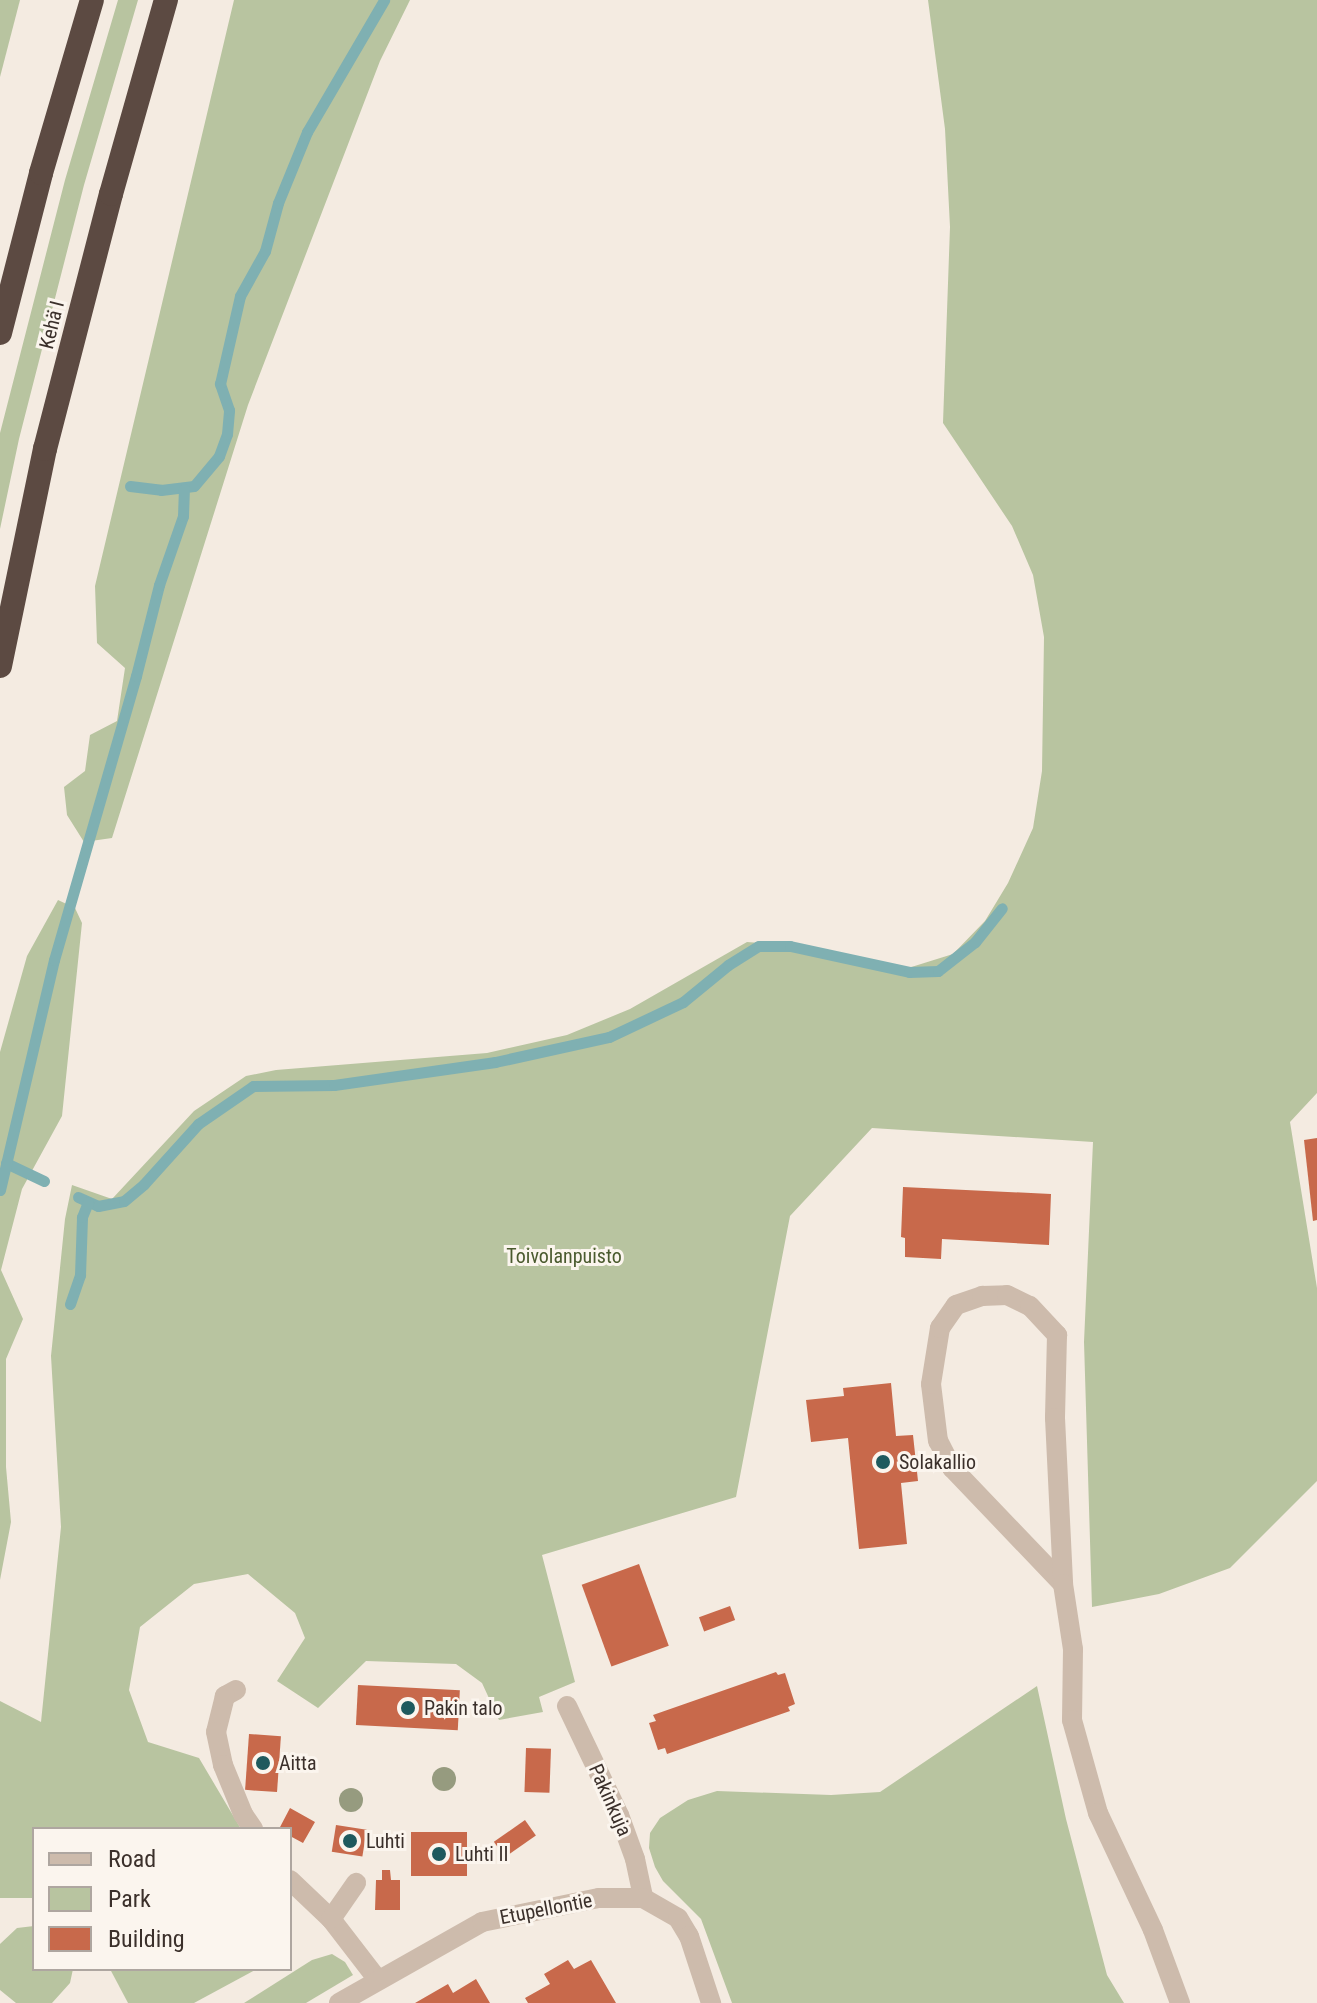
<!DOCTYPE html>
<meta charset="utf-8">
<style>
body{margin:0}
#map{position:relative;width:1317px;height:2003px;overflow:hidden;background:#f4ebe1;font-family:"Roboto Condensed",sans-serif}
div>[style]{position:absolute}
.green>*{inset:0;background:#b8c4a0}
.stream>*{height:11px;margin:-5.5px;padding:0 5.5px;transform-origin:5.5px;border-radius:5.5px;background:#7fb0b2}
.building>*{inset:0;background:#c8694b;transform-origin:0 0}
.lane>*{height:20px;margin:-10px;padding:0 10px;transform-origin:10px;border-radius:10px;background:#cdbbac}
.street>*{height:20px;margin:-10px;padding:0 10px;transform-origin:10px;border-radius:10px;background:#cdbbac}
.highway>*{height:24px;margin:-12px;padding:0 12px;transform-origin:12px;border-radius:12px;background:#5c4a42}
.trees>*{width:24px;height:24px;margin:-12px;border-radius:50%;background:#969b7f}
.dots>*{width:22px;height:22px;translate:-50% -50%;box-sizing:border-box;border:4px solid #fbf5ee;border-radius:50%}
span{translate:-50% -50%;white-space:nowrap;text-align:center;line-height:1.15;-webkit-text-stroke:6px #fbf5ee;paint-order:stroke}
.street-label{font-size:20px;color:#3b302b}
.park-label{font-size:20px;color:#4a5a2e}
.poi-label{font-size:20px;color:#3b302b}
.left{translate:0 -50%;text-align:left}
.legend{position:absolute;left:32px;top:1827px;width:260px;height:144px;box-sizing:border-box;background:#fbf5ee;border:2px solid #aea6a0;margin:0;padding:10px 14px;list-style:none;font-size:24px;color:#3b302b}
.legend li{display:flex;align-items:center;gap:16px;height:40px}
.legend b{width:40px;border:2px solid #aea6a0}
</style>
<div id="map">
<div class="green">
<i style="clip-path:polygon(0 0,20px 0,0 77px)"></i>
<i style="clip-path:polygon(118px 0,138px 0,84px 185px,19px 439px,0 529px,0 433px,65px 180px)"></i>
<i style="clip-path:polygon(234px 0,410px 0,380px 61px,248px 405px,112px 838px,84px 842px,67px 815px,64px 787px,85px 771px,90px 735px,117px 721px,125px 668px,97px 643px,95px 586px)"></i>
<i style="clip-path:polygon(928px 0,1317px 0,1317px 1093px,1290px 1122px,1317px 1288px,1317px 1481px,1230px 1568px,1159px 1594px,1092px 1607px,1084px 1342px,1093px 1142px,872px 1128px,790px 1216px,736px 1497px,542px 1555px,575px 1682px,539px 1697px,543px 1712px,499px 1720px,482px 1683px,456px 1664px,366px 1661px,318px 1708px,277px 1681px,305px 1638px,295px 1613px,248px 1574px,194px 1584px,140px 1627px,129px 1690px,148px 1742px,199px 1758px,241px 1829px,34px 1829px,34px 1898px,0 1898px,0 1701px,41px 1722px,61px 1527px,51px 1356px,65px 1219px,72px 1185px,112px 1199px,194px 1111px,246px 1076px,276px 1070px,487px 1053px,567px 1035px,630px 1009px,747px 942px,791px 945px,905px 969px,953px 954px,985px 921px,1008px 883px,1033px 828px,1042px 771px,1044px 637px,1033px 575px,1012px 526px,943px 423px,950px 227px,945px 129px)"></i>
<i style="clip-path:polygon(58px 900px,75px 908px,82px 923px,62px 1116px,22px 1189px,1px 1270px,23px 1319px,6px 1359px,6px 1467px,11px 1522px,0 1580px,0 1052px,27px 956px)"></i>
<i style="clip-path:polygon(1037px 1686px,1066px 1819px,1107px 1975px,1124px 2003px,732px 2003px,701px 1919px,663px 1881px,655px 1867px,649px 1848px,650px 1833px,660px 1818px,688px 1800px,717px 1791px,831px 1795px,880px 1792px)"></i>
<i style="clip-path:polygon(34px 1926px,34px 1969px,73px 1969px,70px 1983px,52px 2003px,16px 2003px,0 1990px,0 1944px,17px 1928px)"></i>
<i style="clip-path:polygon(332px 1954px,345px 1962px,353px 1975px,306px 2003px,244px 2003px,312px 1960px)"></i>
<i style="clip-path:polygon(110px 1969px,257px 1969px,194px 2003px,128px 2003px)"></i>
</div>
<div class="stream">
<i style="left:130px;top:486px;width:31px;rotate:7deg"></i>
<i style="left:161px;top:490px;width:33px;rotate:-7deg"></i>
<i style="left:194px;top:486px;width:39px;rotate:-50deg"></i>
<i style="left:219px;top:456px;width:23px;rotate:-70deg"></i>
<i style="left:227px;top:434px;width:24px;rotate:-85deg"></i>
<i style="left:229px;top:410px;width:28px;rotate:-109deg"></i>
<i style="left:220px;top:384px;width:90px;rotate:-77.2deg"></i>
<i style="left:240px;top:296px;width:51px;rotate:-60.9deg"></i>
<i style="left:265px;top:251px;width:50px;rotate:-74.8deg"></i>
<i style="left:278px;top:203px;width:77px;rotate:-67.8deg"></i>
<i style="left:307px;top:132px;width:153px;rotate:-59.7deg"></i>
<i style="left:6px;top:1163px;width:42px;rotate:25.3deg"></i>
<i style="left:0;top:1190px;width:236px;rotate:-76.8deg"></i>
<i style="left:54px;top:960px;width:296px;rotate:-73.9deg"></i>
<i style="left:136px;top:676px;width:94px;rotate:-75.8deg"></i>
<i style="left:159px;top:585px;width:73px;rotate:-70.8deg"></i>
<i style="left:183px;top:516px;width:27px;rotate:-88deg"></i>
<i style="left:78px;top:1197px;width:22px;rotate:24deg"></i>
<i style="left:98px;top:1206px;width:26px;rotate:-11deg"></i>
<i style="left:124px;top:1201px;width:26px;rotate:-40deg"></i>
<i style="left:144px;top:1184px;width:81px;rotate:-48deg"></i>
<i style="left:198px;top:1124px;width:67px;rotate:-34.6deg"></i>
<i style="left:253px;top:1086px;width:81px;rotate:-0.7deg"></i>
<i style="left:334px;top:1085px;width:163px;rotate:-8.1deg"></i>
<i style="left:495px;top:1062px;width:117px;rotate:-12.4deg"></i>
<i style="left:609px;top:1037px;width:82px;rotate:-25.3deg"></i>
<i style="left:683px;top:1002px;width:58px;rotate:-39.4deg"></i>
<i style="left:728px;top:965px;width:36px;rotate:-32deg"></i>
<i style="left:759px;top:946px;width:31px"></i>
<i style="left:790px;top:946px;width:122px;rotate:12.3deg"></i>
<i style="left:909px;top:972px;width:29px;rotate:-2deg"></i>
<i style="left:938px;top:971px;width:47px;rotate:-38.1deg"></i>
<i style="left:975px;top:942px;width:43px;rotate:-51.5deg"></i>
<i style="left:70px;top:1304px;width:31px;rotate:-71deg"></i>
<i style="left:80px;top:1275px;width:58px;rotate:-88deg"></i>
<i style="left:82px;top:1217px;width:16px;rotate:-68deg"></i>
</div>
<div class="building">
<i style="clip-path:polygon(1317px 1138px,1317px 1220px,1313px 1221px,1304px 1140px)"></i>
<i style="clip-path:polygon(903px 1187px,1051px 1194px,1049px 1245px,942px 1239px,941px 1259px,905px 1257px,905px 1238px,901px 1237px)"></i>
<i style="clip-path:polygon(891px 1383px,896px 1436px,913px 1435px,918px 1481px,901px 1483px,907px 1544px,859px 1549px,848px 1438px,811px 1442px,806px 1400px,844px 1396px,843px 1388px)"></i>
<i style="left:639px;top:1564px;width:87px;height:61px;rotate:70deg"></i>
<i style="left:730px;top:1606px;width:15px;height:33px;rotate:70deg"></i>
<i style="clip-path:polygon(776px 1672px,778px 1675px,785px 1673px,795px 1704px,788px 1707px,790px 1711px,667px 1754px,665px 1748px,658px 1750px,649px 1723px,656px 1721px,653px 1715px)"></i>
<i style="left:358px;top:1685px;width:102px;height:40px;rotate:3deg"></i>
<i style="left:249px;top:1734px;width:32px;height:56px;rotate:4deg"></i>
<i style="left:526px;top:1748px;width:25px;height:44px;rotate:2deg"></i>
<i style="clip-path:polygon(290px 1808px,315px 1822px,303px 1843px,290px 1836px,290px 1829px,279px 1829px)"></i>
<i style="left:525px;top:1820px;width:19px;height:38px;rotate:55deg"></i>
<i style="left:336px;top:1825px;width:31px;height:27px;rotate:9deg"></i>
<i style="left:411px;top:1832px;width:56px;height:44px"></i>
<i style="clip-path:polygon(382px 1870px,390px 1870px,391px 1880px,400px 1880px,400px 1910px,375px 1910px,376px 1880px,382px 1880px)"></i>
<i style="clip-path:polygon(568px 1960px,574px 1969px,591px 1960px,616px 2003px,528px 2003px,525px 1998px,550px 1984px,544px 1974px)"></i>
<i style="clip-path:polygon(476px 1979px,490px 2003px,415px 2003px,448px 1984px,453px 1993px)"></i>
</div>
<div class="lane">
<i style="left:1063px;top:1584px;width:161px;rotate:-133.7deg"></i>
<i style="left:952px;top:1468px;width:30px;rotate:-117deg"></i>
<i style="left:938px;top:1441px;width:57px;rotate:-97deg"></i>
<i style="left:931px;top:1384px;width:57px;rotate:-80.9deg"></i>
<i style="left:940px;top:1328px;width:28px;rotate:-55deg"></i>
<i style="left:956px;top:1305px;width:28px;rotate:-19deg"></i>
<i style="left:982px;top:1296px;width:25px;rotate:-2deg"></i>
<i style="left:1007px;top:1295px;width:25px;rotate:26deg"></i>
<i style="left:1030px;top:1306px;width:40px;rotate:47deg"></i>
<i style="left:1057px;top:1335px;width:83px;rotate:91.4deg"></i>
<i style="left:1055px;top:1418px;width:166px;rotate:87.2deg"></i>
<i style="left:1063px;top:1584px;width:66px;rotate:81.3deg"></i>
<i style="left:1073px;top:1649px;width:71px;rotate:90.8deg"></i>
<i style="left:1072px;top:1720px;width:97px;rotate:74.4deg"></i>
<i style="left:1098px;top:1813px;width:129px;rotate:64.8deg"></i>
<i style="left:1153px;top:1930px;width:78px;rotate:69.7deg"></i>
<i style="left:236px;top:1690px;width:13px;rotate:151deg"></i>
<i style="left:225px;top:1696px;width:37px;rotate:104deg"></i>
<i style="left:216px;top:1732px;width:34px;rotate:78deg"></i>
<i style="left:223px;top:1765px;width:53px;rotate:67.8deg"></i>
<i style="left:243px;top:1814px;width:18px;rotate:56deg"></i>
<i style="left:567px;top:1706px;width:121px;rotate:64.5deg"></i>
<i style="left:619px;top:1815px;width:47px;rotate:70deg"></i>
<i style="left:635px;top:1859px;width:40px;rotate:78deg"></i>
<i style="left:290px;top:1880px;width:57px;rotate:43.6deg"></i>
<i style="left:331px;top:1919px;width:77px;rotate:52.4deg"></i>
<i style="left:331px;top:1919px;width:44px;rotate:-55.2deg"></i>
</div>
<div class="street">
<i style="left:339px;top:2003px;width:164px;rotate:-29.5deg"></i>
<i style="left:482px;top:1922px;width:119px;rotate:-11.6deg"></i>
<i style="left:599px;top:1898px;width:44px"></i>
<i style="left:643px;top:1898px;width:40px;rotate:29.7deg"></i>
<i style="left:678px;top:1918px;width:21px;rotate:59deg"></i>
<i style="left:689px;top:1936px;width:71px;rotate:71.8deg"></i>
</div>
<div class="highway">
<i style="left:0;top:333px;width:165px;rotate:-75.6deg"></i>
<i style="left:41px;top:173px;width:180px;rotate:-73.6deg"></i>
<i style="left:0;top:666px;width:222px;rotate:-78.3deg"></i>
<i style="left:45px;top:449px;width:263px;rotate:-75.5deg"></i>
<i style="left:111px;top:194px;width:202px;rotate:-74.2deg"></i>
</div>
<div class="trees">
<i style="left:444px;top:1779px"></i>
<i style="left:351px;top:1800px"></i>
</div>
<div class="dots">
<i style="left:883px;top:1462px;background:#1f5a5e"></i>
<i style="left:408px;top:1708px;background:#1f5a5e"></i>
<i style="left:263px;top:1763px;background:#1f5a5e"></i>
<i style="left:350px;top:1841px;background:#1f5a5e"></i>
<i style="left:439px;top:1854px;background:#1f5a5e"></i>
</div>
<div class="street-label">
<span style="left:52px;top:325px;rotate:-76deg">Kehä I</span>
<span style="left:610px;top:1800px;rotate:66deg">Pakinkuja</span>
<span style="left:546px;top:1909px;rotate:-11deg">Etupellontie</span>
</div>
<div class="park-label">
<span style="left:564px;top:1256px">Toivolanpuisto</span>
</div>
<div class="poi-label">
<span class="left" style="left:899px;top:1462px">Solakallio</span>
<span class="left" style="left:424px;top:1708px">Pakin talo</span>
<span class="left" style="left:279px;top:1763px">Aitta</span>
<span class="left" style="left:366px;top:1841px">Luhti</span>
<span class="left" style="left:455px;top:1854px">Luhti II</span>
</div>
<ul class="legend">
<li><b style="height:10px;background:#cdbbac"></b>Road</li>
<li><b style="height:22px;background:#b8c4a0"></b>Park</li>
<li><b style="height:22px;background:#c8694b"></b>Building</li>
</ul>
</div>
